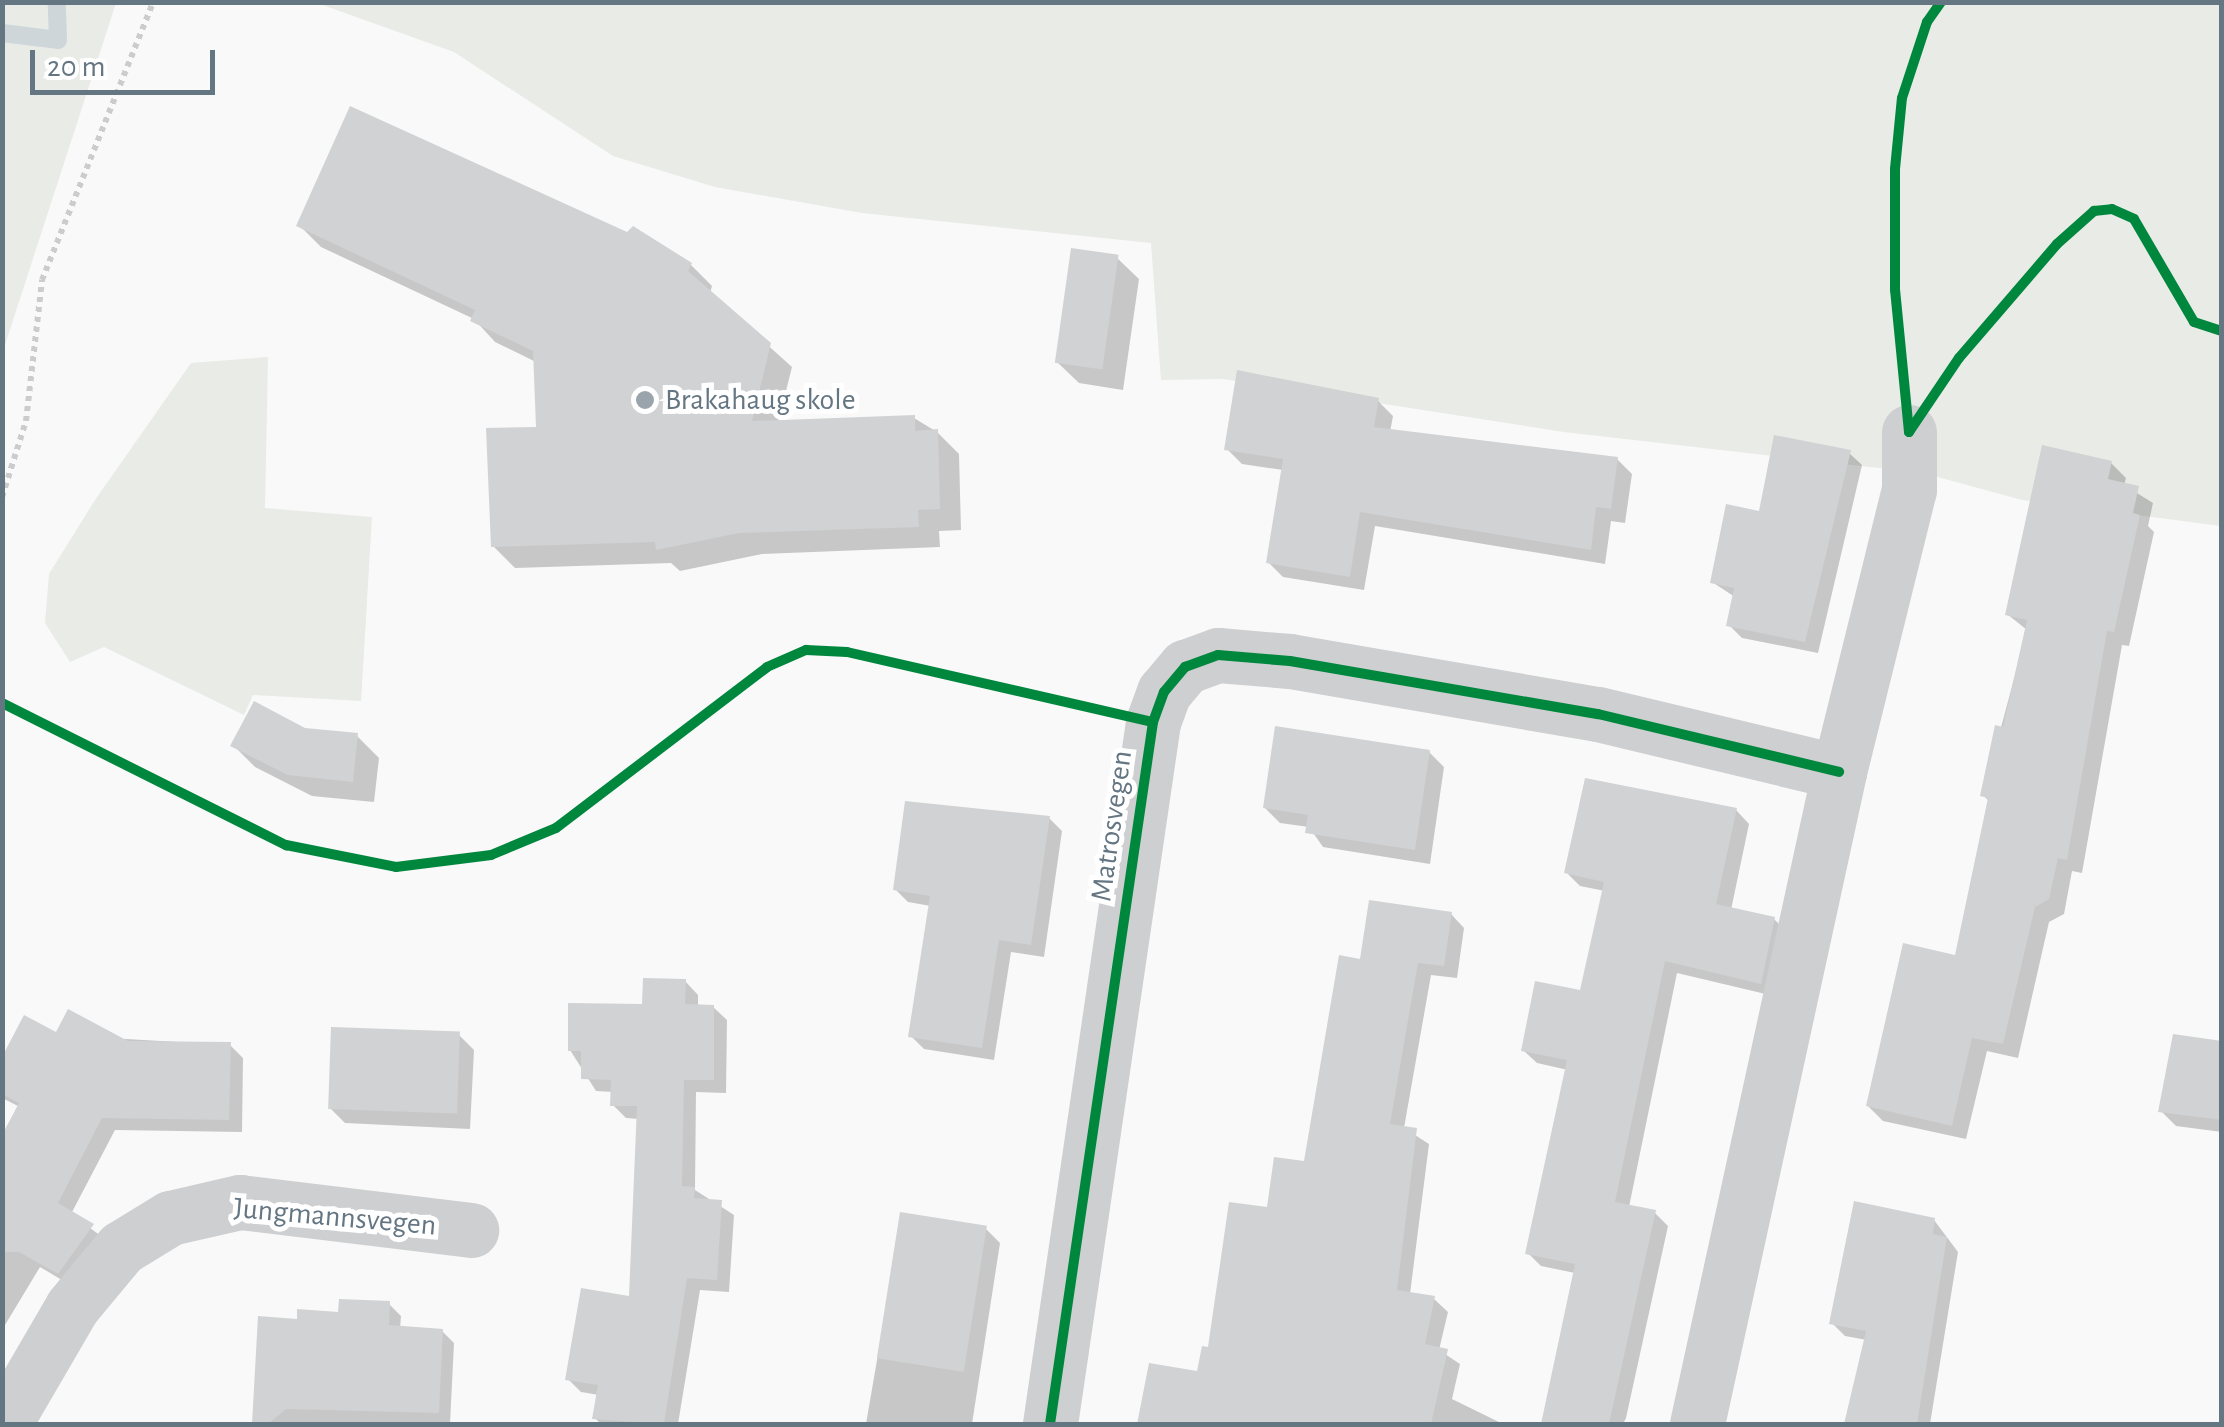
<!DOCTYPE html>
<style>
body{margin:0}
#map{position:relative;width:2224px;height:1427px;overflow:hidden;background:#f9f9f9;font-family:"Alegreya Sans",sans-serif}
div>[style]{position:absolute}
.green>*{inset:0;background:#e8ebe6}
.shadow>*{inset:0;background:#0003}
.stream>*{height:18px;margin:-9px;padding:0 9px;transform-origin:9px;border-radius:9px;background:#ced6d9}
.building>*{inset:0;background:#d0d2d3;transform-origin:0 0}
.path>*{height:6px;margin-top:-3px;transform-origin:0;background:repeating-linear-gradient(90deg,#cbcccd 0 5px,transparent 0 10px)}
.minor>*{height:55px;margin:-27.5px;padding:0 27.5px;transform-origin:27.5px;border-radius:27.5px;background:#cecfd0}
.cycleway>*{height:10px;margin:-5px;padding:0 5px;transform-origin:5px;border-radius:5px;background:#00873e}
.dots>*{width:28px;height:28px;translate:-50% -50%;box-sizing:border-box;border:5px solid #fff;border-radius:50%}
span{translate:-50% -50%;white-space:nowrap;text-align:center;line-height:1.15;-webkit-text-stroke:10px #fff;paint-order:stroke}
.poi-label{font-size:30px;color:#657683}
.left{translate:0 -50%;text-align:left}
.street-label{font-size:30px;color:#657683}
.frame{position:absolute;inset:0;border:5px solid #657683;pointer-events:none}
.scale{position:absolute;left:30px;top:50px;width:185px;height:45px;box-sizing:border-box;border:5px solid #657683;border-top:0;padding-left:12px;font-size:30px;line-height:35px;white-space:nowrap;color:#657683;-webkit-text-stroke:8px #fff;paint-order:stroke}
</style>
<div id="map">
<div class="green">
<i style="clip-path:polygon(3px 2px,116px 3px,3px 351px,2px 3px)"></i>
<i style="clip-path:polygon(317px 3px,2221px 3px,2221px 526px,2022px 500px,1923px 473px,1564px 432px,1223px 379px,1161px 380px,1151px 243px,862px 213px,715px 187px,613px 156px,454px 52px)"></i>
<i style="clip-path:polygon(268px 357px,265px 508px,372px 517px,361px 701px,253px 695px,244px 715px,104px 647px,70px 662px,45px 623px,49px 574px,95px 500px,191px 363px)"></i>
</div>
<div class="shadow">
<i style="clip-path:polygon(299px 225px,691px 265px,712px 286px,710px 293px,792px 367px,778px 423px,914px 418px,937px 432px,959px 454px,961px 530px,939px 531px,940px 547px,762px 554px,680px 571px,671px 563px,515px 568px,493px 546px,539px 429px,536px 362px,495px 342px,474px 319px,321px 247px)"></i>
<i style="clip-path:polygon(1117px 258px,1139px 279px,1123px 390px,1079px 383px,1057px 362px)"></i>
<i style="clip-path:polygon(1378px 401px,1393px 416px,1390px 432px,1617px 459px,1632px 474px,1625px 523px,1611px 521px,1605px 564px,1375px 526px,1364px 590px,1283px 577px,1268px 562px,1283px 470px,1242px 464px,1227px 449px)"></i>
<i style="clip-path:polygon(1849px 453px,1862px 465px,1818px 653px,1742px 638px,1729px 625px,1735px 597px,1712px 582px,1761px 514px)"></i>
<i style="clip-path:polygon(2111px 463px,2126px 478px,2124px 485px,2153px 503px,2148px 526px,2154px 532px,2129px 646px,2122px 645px,2082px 873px,2072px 871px,2064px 914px,2049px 922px,2018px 1058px,1987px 1051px,1966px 1139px,1883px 1121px,1868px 1106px,1957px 958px,1990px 802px,1983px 795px,2027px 630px,2007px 614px)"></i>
<i style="clip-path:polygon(305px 730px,357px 736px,379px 758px,374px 802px,312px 796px,255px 767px,233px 745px)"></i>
<i style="clip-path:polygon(1429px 752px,1444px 767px,1430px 864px,1323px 847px,1309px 827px,1280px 823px,1265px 808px)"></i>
<i style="clip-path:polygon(1736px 810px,1749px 824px,1731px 910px,1774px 919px,1788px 933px,1774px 996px,1677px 973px,1629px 1207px,1655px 1213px,1668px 1226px,1626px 1418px,1623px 1424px,1543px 1424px,1575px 1273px,1541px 1266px,1528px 1253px,1568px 1070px,1537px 1063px,1523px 1050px,1582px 993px,1605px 891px,1580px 886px,1566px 872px)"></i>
<i style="clip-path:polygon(1049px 818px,1062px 831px,1044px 957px,1011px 952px,994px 1060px,924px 1049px,911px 1036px,931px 906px,908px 902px,895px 889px)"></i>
<i style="clip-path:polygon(1451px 914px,1464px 928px,1457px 978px,1431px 975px,1404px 1128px,1429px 1144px,1410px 1294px,1434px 1299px,1448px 1312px,1439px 1350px,1460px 1364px,1452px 1399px,1503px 1424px,1140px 1424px,1151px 1366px,1199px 1374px,1269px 1210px,1306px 1164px,1363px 961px)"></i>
<i style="clip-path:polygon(685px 981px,698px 995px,698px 1007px,713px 1007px,727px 1020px,726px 1093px,696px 1092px,695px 1190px,734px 1215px,729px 1292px,700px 1290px,678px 1424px,601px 1424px,595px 1418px,599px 1395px,581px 1392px,568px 1379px,631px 1299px,639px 1119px,626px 1118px,613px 1105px,613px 1092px,596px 1091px,570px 1050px)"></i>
<i style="clip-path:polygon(57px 1035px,230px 1045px,243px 1058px,242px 1132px,115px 1130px,71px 1214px,105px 1239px,72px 1286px,40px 1267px,2px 1330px,2px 1140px,20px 1107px,2px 1098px,2px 1062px)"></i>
<i style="clip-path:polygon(459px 1035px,474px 1050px,470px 1129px,345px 1123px,330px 1108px)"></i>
<i style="clip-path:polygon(2222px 1043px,2222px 1132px,2176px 1126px,2161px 1111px)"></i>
<i style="clip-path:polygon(902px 1215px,985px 1228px,1000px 1243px,972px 1424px,866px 1424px)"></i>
<i style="clip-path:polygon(1934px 1220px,1958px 1252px,1930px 1424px,1851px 1424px,1867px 1340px,1845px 1336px,1832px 1323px)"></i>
<i style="clip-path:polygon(389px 1304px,401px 1316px,400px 1329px,442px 1331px,454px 1343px,450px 1424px,255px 1424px,260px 1319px,299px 1321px)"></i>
</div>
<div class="stream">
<i style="left:2px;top:33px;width:56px;rotate:7.1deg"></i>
<i style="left:58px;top:40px;width:38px;rotate:-92deg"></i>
</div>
<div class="building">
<i style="clip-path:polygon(350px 106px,627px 232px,633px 226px,692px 263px,688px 271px,771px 343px,752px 421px,915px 415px,915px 431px,938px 429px,940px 509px,918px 510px,919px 527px,739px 533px,656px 550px,655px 542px,491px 547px,486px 428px,536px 427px,533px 351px,470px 321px,475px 310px,296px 226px)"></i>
<i style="left:1071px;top:248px;width:48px;height:116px;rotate:8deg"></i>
<i style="clip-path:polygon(1237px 370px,1379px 398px,1374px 427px,1618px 457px,1611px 509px,1596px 507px,1591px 550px,1360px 512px,1350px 577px,1266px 563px,1283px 459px,1224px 450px)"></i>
<i style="clip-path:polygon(1774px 435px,1851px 450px,1805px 642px,1726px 626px,1734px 588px,1710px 583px,1726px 504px,1759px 511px)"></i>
<i style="clip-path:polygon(2042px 445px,2112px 461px,2108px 479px,2139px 486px,2133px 513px,2140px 515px,2114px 632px,2107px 631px,2067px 860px,2058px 858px,2049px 899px,2035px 907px,2003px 1044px,1972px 1038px,1952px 1126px,1866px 1106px,1903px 943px,1955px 955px,1988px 798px,1980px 796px,1995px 725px,2003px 727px,2027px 620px,2005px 615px)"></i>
<i style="clip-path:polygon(254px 701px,305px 728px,358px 733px,353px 782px,288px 775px,230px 746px)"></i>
<i style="clip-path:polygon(1275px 726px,1430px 750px,1415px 850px,1305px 833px,1308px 815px,1263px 808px)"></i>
<i style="clip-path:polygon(1585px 778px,1737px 808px,1716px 904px,1775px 917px,1761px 984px,1665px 961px,1615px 1202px,1656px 1210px,1609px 1424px,1541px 1424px,1575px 1264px,1525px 1254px,1567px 1060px,1521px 1051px,1535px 981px,1580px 990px,1604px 882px,1564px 873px)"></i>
<i style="clip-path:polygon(905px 801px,1050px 816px,1031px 945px,999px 940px,982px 1048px,908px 1037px,930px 896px,893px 890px)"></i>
<i style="clip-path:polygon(1369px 900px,1452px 912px,1444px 966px,1418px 963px,1390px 1124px,1417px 1128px,1397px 1290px,1435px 1296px,1425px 1344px,1448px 1349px,1431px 1424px,1137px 1424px,1149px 1363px,1197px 1371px,1202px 1346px,1208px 1347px,1229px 1202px,1267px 1207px,1274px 1157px,1304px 1161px,1339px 955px,1360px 959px)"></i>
<i style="clip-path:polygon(643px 978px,686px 979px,685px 1004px,714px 1005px,714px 1080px,684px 1080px,682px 1186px,695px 1187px,694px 1198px,722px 1200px,717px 1280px,687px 1278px,664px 1424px,592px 1419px,598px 1385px,565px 1380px,581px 1288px,629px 1296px,637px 1106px,610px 1106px,611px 1080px,581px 1079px,581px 1051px,568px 1051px,568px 1003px,642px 1004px)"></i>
<i style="clip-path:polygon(68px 1009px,128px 1041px,231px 1042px,229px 1120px,102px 1118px,58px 1203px,94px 1224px,58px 1274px,19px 1252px,2px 1252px,2px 1135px,19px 1103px,2px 1094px,2px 1057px,24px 1015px,56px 1032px)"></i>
<i style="left:331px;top:1027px;width:129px;height:82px;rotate:2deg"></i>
<i style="clip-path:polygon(2173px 1034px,2222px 1041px,2222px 1120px,2158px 1112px)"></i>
<i style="clip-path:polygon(1854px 1201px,1935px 1218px,1933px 1234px,1947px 1237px,1917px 1424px,1844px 1424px,1866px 1331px,1829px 1324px)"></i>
<i style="left:900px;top:1212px;width:88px;height:148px;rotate:9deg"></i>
<i style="clip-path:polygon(339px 1299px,390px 1301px,389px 1325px,443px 1329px,439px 1413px,286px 1409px,268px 1424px,252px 1424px,258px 1316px,297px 1319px,297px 1309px,338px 1312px)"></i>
</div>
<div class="path">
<i style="left:2px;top:497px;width:80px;rotate:-72.5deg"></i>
<i style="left:26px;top:421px;width:142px;rotate:-83.5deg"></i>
<i style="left:42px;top:280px;width:299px;rotate:-68.2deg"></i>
</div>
<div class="minor">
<i style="left:4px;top:1424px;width:135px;rotate:-59.8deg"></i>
<i style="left:72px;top:1307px;width:77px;rotate:-50.3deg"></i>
<i style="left:121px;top:1248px;width:57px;rotate:-31.5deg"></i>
<i style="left:170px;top:1218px;width:72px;rotate:-12.9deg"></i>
<i style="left:240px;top:1202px;width:233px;rotate:6.9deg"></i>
<i style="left:1050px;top:1424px;width:710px;rotate:-81.65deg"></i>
<i style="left:1153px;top:722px;width:32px;rotate:-70deg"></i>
<i style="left:1164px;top:692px;width:33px;rotate:-50deg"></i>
<i style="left:1185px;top:667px;width:35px;rotate:-20deg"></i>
<i style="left:1218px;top:655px;width:72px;rotate:4.8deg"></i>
<i style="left:1290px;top:661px;width:313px;rotate:9.8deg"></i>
<i style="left:1598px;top:714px;width:248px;rotate:13.5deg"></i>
<i style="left:1697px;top:1424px;width:667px;rotate:-77.71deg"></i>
<i style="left:1839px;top:772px;width:291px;rotate:-76.1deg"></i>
<i style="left:1909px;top:490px;width:58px;rotate:-90deg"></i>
</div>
<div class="cycleway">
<i style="left:1909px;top:432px;width:89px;rotate:-56deg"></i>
<i style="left:1959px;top:358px;width:150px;rotate:-49.3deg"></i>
<i style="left:2057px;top:244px;width:50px;rotate:-41.7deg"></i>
<i style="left:2094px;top:211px;width:18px;rotate:-6deg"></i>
<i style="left:2112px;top:209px;width:24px;rotate:24deg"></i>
<i style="left:2134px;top:219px;width:119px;rotate:59.8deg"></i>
<i style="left:2194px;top:322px;width:29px;rotate:18deg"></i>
<i style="left:1909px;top:432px;width:143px;rotate:-95.6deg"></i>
<i style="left:1895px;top:290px;width:121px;rotate:-90deg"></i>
<i style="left:1895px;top:169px;width:71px;rotate:-84.4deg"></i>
<i style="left:1902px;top:98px;width:80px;rotate:-71.8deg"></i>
<i style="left:1927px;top:22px;width:24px;rotate:-55deg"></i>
<i style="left:2px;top:703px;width:318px;rotate:26.6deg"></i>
<i style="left:286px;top:845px;width:112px;rotate:11.3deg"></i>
<i style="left:396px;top:867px;width:96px;rotate:-7.2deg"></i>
<i style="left:491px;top:855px;width:70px;rotate:-22.6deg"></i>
<i style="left:556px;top:828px;width:265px;rotate:-37.3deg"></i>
<i style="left:767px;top:667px;width:43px;rotate:-23.6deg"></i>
<i style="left:806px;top:650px;width:41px;rotate:2.8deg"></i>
<i style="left:847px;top:652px;width:314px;rotate:12.9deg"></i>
<i style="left:1050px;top:1424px;width:710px;rotate:-81.65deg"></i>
<i style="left:1153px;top:722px;width:32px;rotate:-70deg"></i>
<i style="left:1164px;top:692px;width:33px;rotate:-50deg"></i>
<i style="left:1185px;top:667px;width:35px;rotate:-20deg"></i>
<i style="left:1218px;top:655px;width:72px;rotate:4.8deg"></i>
<i style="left:1290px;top:661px;width:313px;rotate:9.8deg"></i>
<i style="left:1598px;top:714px;width:248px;rotate:13.5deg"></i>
</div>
<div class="dots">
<i style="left:645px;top:400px;background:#99a4ac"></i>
</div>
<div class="poi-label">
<span class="left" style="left:665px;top:400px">Brakahaug skole</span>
</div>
<div class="street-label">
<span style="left:1112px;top:826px;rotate:-82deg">Matrosvegen</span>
<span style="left:335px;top:1217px;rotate:5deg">Jungmannsvegen</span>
</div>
<div class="frame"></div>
<div class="scale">20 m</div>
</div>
